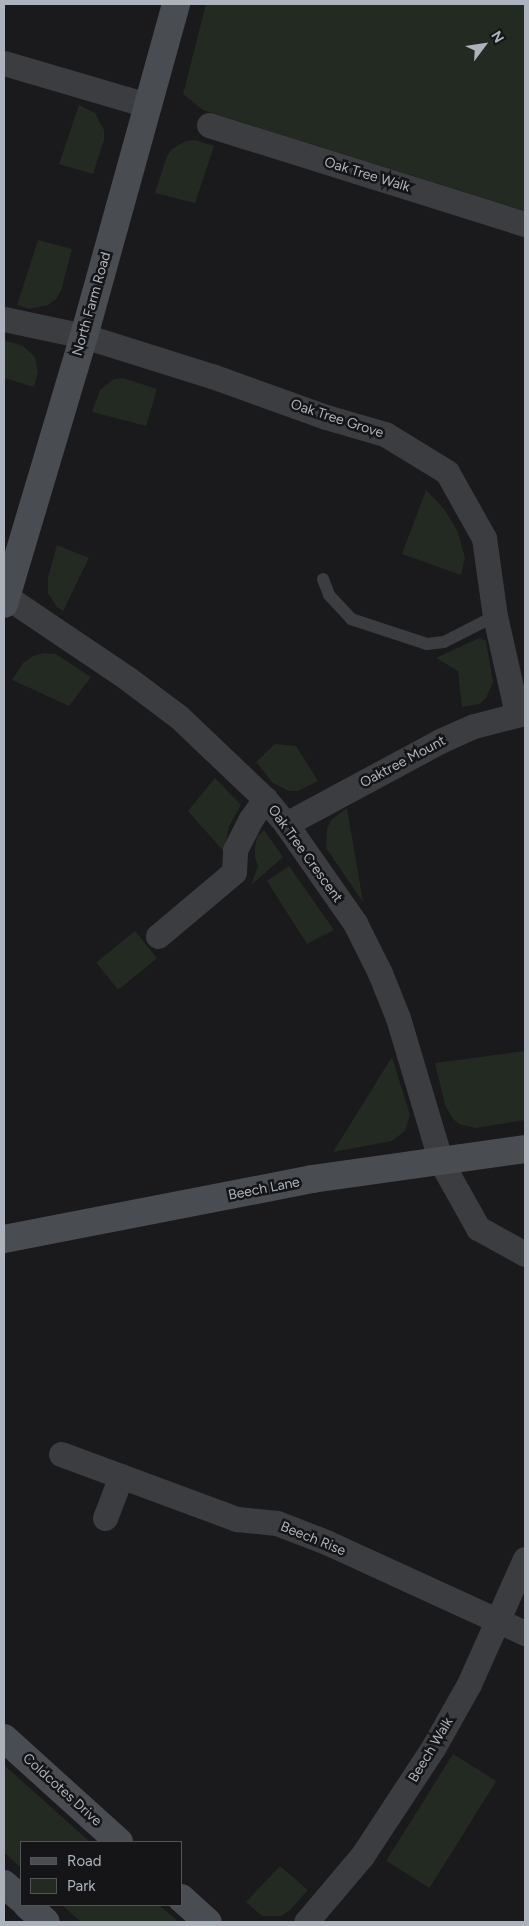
<!DOCTYPE html>
<style>
body{margin:0}
#map{position:relative;width:529px;height:1926px;overflow:hidden;background:#1a1a1c;font-family:Figtree,sans-serif}
div>[style]{position:absolute}
.green>*{inset:0;background:#222a22;transform-origin:0 0}
.lane>*{height:12px;margin:-6px;padding:0 6px;transform-origin:6px;border-radius:6px;background:#3b3d41}
.street>*{height:25px;margin:-12.5px;padding:0 12.5px;transform-origin:12.5px;border-radius:12.5px;background:#3b3d41}
.secondary>*{height:28px;margin:-14px;padding:0 14px;transform-origin:14px;border-radius:14px;background:#494c51}
span{translate:-50% -50%;white-space:nowrap;text-align:center;line-height:1.15;-webkit-text-stroke:5px #151517;paint-order:stroke}
.street-label{font-size:14px;color:#acb3bc}
.frame{position:absolute;inset:0;border:5px solid #acb3bc;pointer-events:none}
.legend{position:absolute;left:20px;top:1841px;width:162px;height:65px;box-sizing:border-box;background:#151517;border:1px solid #515459;margin:0;padding:6px 9px;list-style:none;font-size:15px;color:#acb3bc}
.legend li{display:flex;align-items:center;gap:10px;height:25px}
.legend b{width:25px;border:1px solid #515459}
.north{position:absolute;left:459px;top:20px;width:50px;height:50px;-webkit-text-stroke:4px #151517;paint-order:stroke;rotate:59deg;font-size:14px;font-weight:700;line-height:20px;text-align:center;color:#acb3bc}
.north::after{content:'';display:block;margin:auto;width:18px;height:22px;background:#acb3bc;clip-path:polygon(50% 0,100% 100%,50% 72%,0 100%)}
</style>
<div id="map">
<div class="green">
<i style="clip-path:polygon(206px 4px,525px 4px,525px 211px,203px 110px,183px 94px)"></i>
<i style="clip-path:polygon(79px 105px,95px 113px,104px 130px,104px 140px,93px 174px,59px 164px)"></i>
<i style="clip-path:polygon(195px 140px,214px 146px,195px 203px,155px 193px,167px 156px,172px 149px,186px 141px)"></i>
<i style="clip-path:polygon(38px 240px,72px 249px,61px 291px,56px 299px,48px 305px,29px 309px,17px 305px)"></i>
<i style="clip-path:polygon(4px 340px,23px 346px,35px 357px,38px 372px,34px 387px,4px 378px)"></i>
<i style="clip-path:polygon(123px 378px,157px 389px,146px 426px,92px 412px,100px 390px,114px 379px)"></i>
<i style="clip-path:polygon(426px 490px,444px 509px,458px 532px,465px 558px,461px 575px,402px 554px)"></i>
<i style="clip-path:polygon(57px 545px,89px 558px,63px 611px,57px 607px,48px 593px,48px 577px)"></i>
<i style="clip-path:polygon(479px 638px,486px 641px,493px 682px,486px 698px,479px 704px,462px 707px,458px 671px,436px 658px)"></i>
<i style="clip-path:polygon(44px 653px,56px 654px,91px 677px,69px 706px,12px 680px,23px 663px,33px 656px)"></i>
<i style="clip-path:polygon(275px 744px,296px 746px,318px 781px,298px 791px,289px 791px,273px 783px,256px 762px)"></i>
<i style="clip-path:polygon(215px 778px,241px 805px,229px 826px,224px 852px,188px 811px)"></i>
<i style="clip-path:polygon(347px 808px,363px 902px,326px 848px,327px 829px,331px 820px)"></i>
<i style="clip-path:polygon(264px 830px,283px 857px,251px 885px,258px 866px,255px 857px,255px 847px,257px 837px)"></i>
<i style="clip-path:polygon(289px 866px,334px 930px,307px 944px,267px 881px)"></i>
<i style="left:135px;top:931px;width:35px;height:50px;rotate:51deg"></i>
<i style="clip-path:polygon(525px 1051px,525px 1120px,475px 1128px,459px 1124px,453px 1119px,445px 1105px,435px 1063px)"></i>
<i style="clip-path:polygon(392px 1057px,410px 1115px,405px 1131px,392px 1141px,333px 1152px)"></i>
<i style="left:453px;top:1754px;width:51px;height:126px;rotate:32deg"></i>
<i style="clip-path:polygon(4px 1765px,90px 1842px,21px 1842px,21px 1868px,4px 1852px)"></i>
<i style="clip-path:polygon(280px 1866px,308px 1890px,289px 1911px,281px 1916px,262px 1916px,246px 1902px)"></i>
<i style="clip-path:polygon(62px 1905px,159px 1905px,179px 1922px,81px 1922px)"></i>
</div>
<div class="lane">
<i style="left:323px;top:579px;width:17px;rotate:69deg"></i>
<i style="left:329px;top:595px;width:33px;rotate:47deg"></i>
<i style="left:351px;top:619px;width:80px;rotate:18.2deg"></i>
<i style="left:427px;top:644px;width:17px;rotate:-7deg"></i>
<i style="left:444px;top:642px;width:57px;rotate:-27deg"></i>
</div>
<div class="street">
<i style="left:4px;top:63px;width:149px;rotate:16.4deg"></i>
<i style="left:209px;top:125px;width:331px;rotate:17.4deg"></i>
<i style="left:4px;top:319px;width:82px;rotate:12deg"></i>
<i style="left:84px;top:336px;width:134px;rotate:17.4deg"></i>
<i style="left:212px;top:376px;width:121px;rotate:19.8deg"></i>
<i style="left:326px;top:417px;width:61px;rotate:16.1deg"></i>
<i style="left:385px;top:434px;width:73px;rotate:31.5deg"></i>
<i style="left:447px;top:472px;width:76px;rotate:60.7deg"></i>
<i style="left:484px;top:538px;width:79px;rotate:82deg"></i>
<i style="left:495px;top:616px;width:100px;rotate:77.3deg"></i>
<i style="left:4px;top:595px;width:148px;rotate:34deg"></i>
<i style="left:127px;top:678px;width:65px;rotate:36.9deg"></i>
<i style="left:179px;top:717px;width:119px;rotate:43.6deg"></i>
<i style="left:265px;top:799px;width:33px;rotate:50deg"></i>
<i style="left:286px;top:824px;width:121px;rotate:55.1deg"></i>
<i style="left:355px;top:923px;width:56px;rotate:63.4deg"></i>
<i style="left:380px;top:973px;width:48px;rotate:68.2deg"></i>
<i style="left:398px;top:1018px;width:150px;rotate:73.4deg"></i>
<i style="left:441px;top:1162px;width:76px;rotate:60.7deg"></i>
<i style="left:478px;top:1228px;width:54px;rotate:29deg"></i>
<i style="left:286px;top:824px;width:175px;rotate:-28.3deg"></i>
<i style="left:440px;top:741px;width:37px;rotate:-24deg"></i>
<i style="left:474px;top:726px;width:53px;rotate:-14.3deg"></i>
<i style="left:158px;top:936px;width:99px;rotate:-40.1deg"></i>
<i style="left:234px;top:872px;width:22px;rotate:-87deg"></i>
<i style="left:235px;top:850px;width:34px;rotate:-63deg"></i>
<i style="left:250px;top:820px;width:26px;rotate:-54deg"></i>
<i style="left:61px;top:1454px;width:188px;rotate:20.3deg"></i>
<i style="left:237px;top:1519px;width:40px;rotate:5.7deg"></i>
<i style="left:277px;top:1523px;width:53px;rotate:21.2deg"></i>
<i style="left:326px;top:1542px;width:219px;rotate:24.6deg"></i>
<i style="left:105px;top:1518px;width:45px;rotate:-69.1deg"></i>
<i style="left:306px;top:1922px;width:87px;rotate:-49.7deg"></i>
<i style="left:362px;top:1856px;width:129px;rotate:-56.7deg"></i>
<i style="left:433px;top:1748px;width:73px;rotate:-60.6deg"></i>
<i style="left:469px;top:1684px;width:137px;rotate:-65.9deg"></i>
</div>
<div class="secondary">
<i style="left:4px;top:604px;width:280px;rotate:-73.4deg"></i>
<i style="left:84px;top:336px;width:345px;rotate:-74.5deg"></i>
<i style="left:4px;top:1239px;width:314px;rotate:-11deg"></i>
<i style="left:312px;top:1179px;width:215px;rotate:-8deg"></i>
<i style="left:4px;top:1738px;width:155px;rotate:42.1deg"></i>
<i style="left:4px;top:1884px;width:23px;rotate:41deg"></i>
<i style="left:181px;top:1898px;width:36px;rotate:42deg"></i>
<i style="left:27px;top:1905px;width:25px;rotate:42deg"></i>
</div>
<div class="street-label">
<span style="left:367px;top:175px;rotate:17deg">Oak Tree Walk</span>
<span style="left:92px;top:304px;rotate:-74deg">North Farm Road</span>
<span style="left:337px;top:419px;rotate:18deg">Oak Tree Grove</span>
<span style="left:403px;top:762px;rotate:-28deg">Oaktree Mount</span>
<span style="left:305px;top:854px;rotate:54deg">Oak Tree Crescent</span>
<span style="left:264px;top:1189px;rotate:-11deg">Beech Lane</span>
<span style="left:313px;top:1539px;rotate:22deg">Beech Rise</span>
<span style="left:431px;top:1750px;rotate:-59deg">Beech Walk</span>
<span style="left:62px;top:1790px;rotate:42deg">Coldcotes Drive</span>
</div>
<div class="frame"></div>
<ul class="legend">
<li><b style="height:6px;background:#494c51"></b>Road</li>
<li><b style="height:14px;background:#222a22"></b>Park</li>
</ul>
<div class="north">N</div>
</div>
